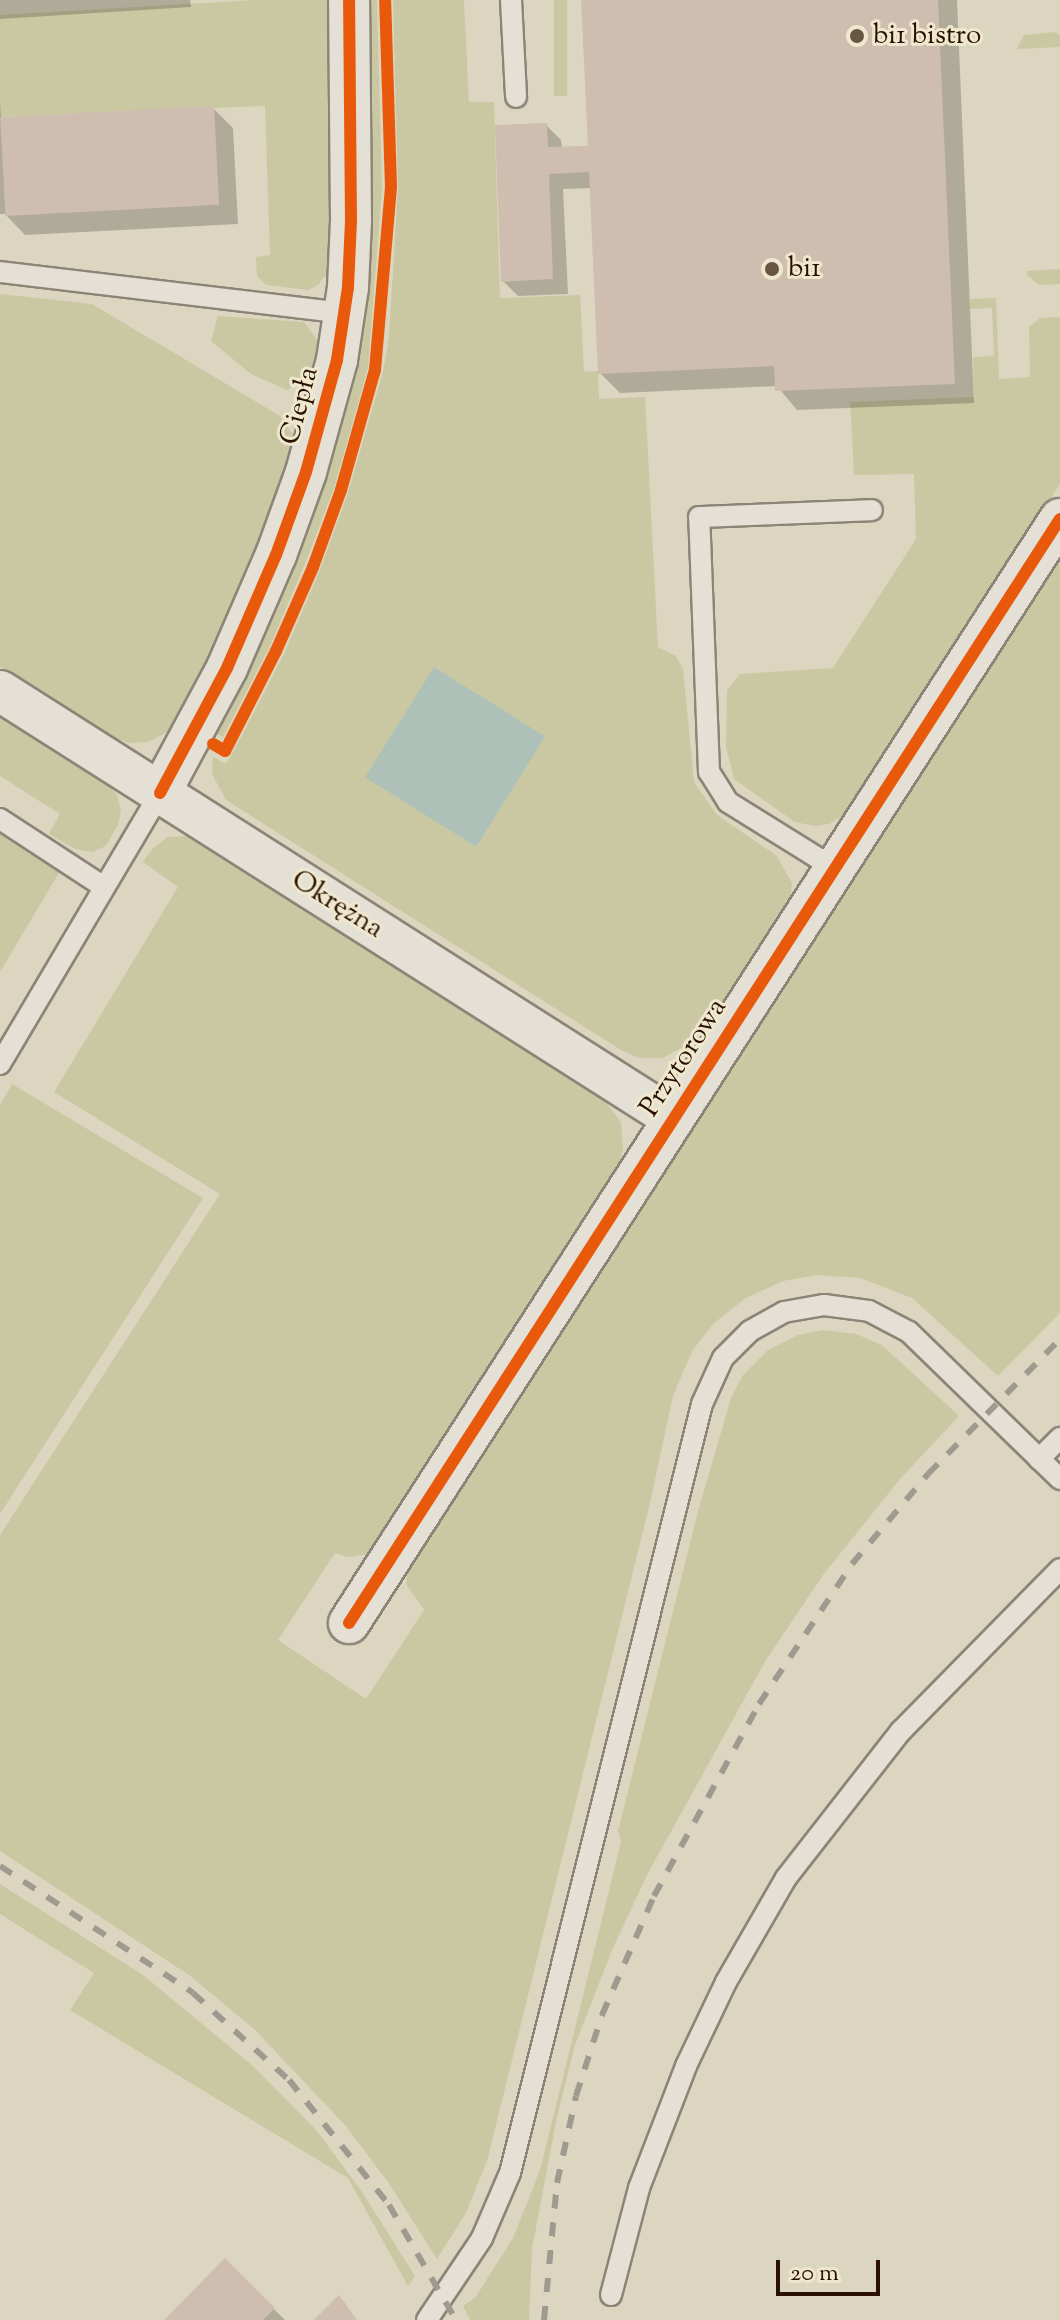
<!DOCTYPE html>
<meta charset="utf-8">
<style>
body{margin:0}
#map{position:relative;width:1060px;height:2320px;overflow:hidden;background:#dcd5c0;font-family:"Sorts Mill Goudy",serif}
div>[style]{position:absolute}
.green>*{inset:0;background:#cac8a2;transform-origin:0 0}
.water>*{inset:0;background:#adc1b9;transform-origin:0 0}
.shadow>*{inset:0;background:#0003}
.building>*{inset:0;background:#cfbdb0;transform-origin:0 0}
.roads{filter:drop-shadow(2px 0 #8c8577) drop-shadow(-2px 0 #8c8577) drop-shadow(0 2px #8c8577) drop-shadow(0 -2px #8c8577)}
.service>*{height:20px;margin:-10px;padding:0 10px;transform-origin:10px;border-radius:10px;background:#e4e0d5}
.minor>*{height:40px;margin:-20px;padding:0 20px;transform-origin:20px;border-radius:20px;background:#e4e0d5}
.rail>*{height:6px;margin-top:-3px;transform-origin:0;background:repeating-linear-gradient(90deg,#9f9a90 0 14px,transparent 0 28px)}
.cycleway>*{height:12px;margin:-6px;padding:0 6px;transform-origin:6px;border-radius:6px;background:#e8590c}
.dots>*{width:22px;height:22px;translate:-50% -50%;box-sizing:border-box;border:4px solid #efe8cf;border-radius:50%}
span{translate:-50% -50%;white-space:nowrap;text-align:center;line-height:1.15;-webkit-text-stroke:6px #efe8cf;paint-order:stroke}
.poi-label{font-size:28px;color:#291000}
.left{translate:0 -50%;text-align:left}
.street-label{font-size:28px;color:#291000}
.scale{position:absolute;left:776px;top:2260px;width:104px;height:36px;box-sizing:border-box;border:4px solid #291000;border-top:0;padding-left:10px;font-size:24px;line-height:28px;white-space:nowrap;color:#291000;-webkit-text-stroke:6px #efe8cf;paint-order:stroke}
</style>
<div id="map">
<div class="green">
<i style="clip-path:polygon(255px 0,331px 0,332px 255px,329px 271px,318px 285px,308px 290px,266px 285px,257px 276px,256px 257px,270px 255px,265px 106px,0 117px,0 15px)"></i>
<i style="clip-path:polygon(367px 0,377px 0,382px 188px,368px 368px,334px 488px,305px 564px,269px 648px,223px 737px,215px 733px,261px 642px,323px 482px,363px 333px,370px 188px)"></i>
<i style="clip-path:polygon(393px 0,464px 0,469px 102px,494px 102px,500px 298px,580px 295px,584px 372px,598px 371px,599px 399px,645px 397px,658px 647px,676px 656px,683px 669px,694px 782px,717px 815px,777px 856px,792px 883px,790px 906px,710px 1029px,700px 1023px,681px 1048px,663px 1058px,639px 1058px,621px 1050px,226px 800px,212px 774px,213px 757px,226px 764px,237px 745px,284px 654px,320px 570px,348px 493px,383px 372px,389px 337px,398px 188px)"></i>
<i style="left:554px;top:0;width:13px;height:96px"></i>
<i style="clip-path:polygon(1055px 32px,1060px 35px,1060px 47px,1017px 49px,1024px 35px)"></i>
<i style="clip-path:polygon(1060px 269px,1060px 284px,1039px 285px,1027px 275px,1027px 271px)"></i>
<i style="clip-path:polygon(0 294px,92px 304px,280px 416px,297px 441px,259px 545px,196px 689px,169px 731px,148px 742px,129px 743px,107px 735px,0 667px)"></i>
<i style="clip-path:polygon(996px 298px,999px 379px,1030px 377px,1029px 327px,1040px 318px,1060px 317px,1060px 484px,851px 811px,829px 824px,814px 826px,795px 822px,734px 779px,726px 747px,727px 690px,740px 674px,833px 668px,916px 539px,914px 474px,854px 475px,850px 402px,974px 397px,973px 357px,994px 356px,992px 308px,970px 309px,970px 299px)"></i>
<i style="clip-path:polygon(218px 316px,304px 322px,321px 345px,314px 375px,287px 390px,251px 374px,211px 341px)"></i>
<i style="clip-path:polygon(1060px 558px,1060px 1313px,998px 1376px,912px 1298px,860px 1278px,817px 1275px,783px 1281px,746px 1298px,714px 1323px,692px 1351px,673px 1396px,650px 1503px,487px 2161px,466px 2213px,437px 2259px,388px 2182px,345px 2125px,254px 2029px,189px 1975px,0 1851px,0 1535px,220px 1194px,54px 1092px,178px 887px,143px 862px,153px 848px,168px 837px,186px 836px,600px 1095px,621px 1122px,623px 1150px,615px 1175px,378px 1542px,368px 1554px,348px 1557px,335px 1553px,278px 1640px,366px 1699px,424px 1610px,406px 1584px,409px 1565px)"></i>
<i style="clip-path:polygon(0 713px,103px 779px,117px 795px,121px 810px,118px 825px,106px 846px,92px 852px,75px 849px,49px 834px,60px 814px,0 776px)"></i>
<i style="clip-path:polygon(0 826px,63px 866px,0 972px)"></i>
<i style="clip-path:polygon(12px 1084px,203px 1198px,0 1514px,0 1105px)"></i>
<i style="clip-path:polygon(823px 1330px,856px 1334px,882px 1345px,959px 1416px,900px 1479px,823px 1575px,766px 1660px,648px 1873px,612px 1950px,575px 2045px,557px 2117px,532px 2249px,529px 2320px,470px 2320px,463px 2306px,475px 2298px,513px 2238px,540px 2170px,621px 1842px,618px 1831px,697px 1515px,731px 1398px,743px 1375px,768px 1350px,798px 1335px)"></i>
<i style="clip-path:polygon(0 1884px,143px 1975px,253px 2066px,317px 2131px,362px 2192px,415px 2276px,408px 2286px,348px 2178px,70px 2010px,94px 1973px,0 1914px)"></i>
</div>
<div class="water">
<i style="left:434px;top:667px;width:131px;height:130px;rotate:32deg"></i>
</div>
<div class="shadow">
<i style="clip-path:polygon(0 0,190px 0,191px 7px,0 19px)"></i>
<i style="clip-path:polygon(583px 0,957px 0,974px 403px,797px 410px,777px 386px,620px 393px,600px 373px,592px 188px,563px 189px,568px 294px,518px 296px,503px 281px,546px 125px,561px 140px,562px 149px,590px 148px)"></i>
<i style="clip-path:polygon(0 100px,1px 119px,213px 108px,233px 128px,238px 224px,25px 235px,5px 214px,0 214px)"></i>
<i style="clip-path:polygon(225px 2261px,285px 2320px,167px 2320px)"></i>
</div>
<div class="building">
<i style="clip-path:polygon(581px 0,938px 0,955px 384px,775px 391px,774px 366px,598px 374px,589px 172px,549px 174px,553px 279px,501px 282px,495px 125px,547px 123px,548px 147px,588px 146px)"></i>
<i style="left:214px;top:106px;width:99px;height:214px;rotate:87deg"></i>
<i style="clip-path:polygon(225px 2258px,275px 2308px,263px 2320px,164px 2320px)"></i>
<i style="clip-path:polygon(339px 2295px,357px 2320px,314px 2320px)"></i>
</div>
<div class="roads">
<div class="service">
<i style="left:511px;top:0;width:97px;rotate:87deg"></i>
<i style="left:0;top:272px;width:346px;rotate:6.8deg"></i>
<i style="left:0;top:819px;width:124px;rotate:33.2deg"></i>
<i style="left:834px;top:868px;width:125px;rotate:-148.1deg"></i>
<i style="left:728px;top:802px;width:36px;rotate:-122deg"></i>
<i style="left:709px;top:772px;width:255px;rotate:-92.2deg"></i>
<i style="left:699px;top:517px;width:173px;rotate:-2.3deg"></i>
<i style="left:0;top:1064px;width:315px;rotate:-59.4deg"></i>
<i style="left:1039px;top:1459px;width:30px;rotate:-45deg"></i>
<i style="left:611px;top:2295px;width:111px;rotate:-75.3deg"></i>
<i style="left:639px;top:2188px;width:131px;rotate:-68.9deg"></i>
<i style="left:686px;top:2066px;width:93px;rotate:-64.5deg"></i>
<i style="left:726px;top:1982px;width:120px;rotate:-60deg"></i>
<i style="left:786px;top:1878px;width:187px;rotate:-52deg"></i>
<i style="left:901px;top:1731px;width:227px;rotate:-45.5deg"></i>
<i style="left:427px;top:2320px;width:99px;rotate:-56.1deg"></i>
<i style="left:482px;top:2238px;width:71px;rotate:-66.7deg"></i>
<i style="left:510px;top:2173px;width:793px;rotate:-75.98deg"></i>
<i style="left:702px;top:1404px;width:51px;rotate:-65.5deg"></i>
<i style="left:723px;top:1358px;width:38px;rotate:-45deg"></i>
<i style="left:750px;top:1331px;width:39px;rotate:-29deg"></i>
<i style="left:784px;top:1312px;width:41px;rotate:-9.9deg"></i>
<i style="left:824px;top:1305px;width:45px;rotate:7.6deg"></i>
<i style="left:869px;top:1311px;width:45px;rotate:27.7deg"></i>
<i style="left:909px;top:1332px;width:211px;rotate:44.2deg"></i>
</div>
<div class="minor">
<i style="left:0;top:691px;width:798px;rotate:32.42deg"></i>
<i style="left:160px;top:793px;width:142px;rotate:-61.8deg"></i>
<i style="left:227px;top:668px;width:123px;rotate:-66.6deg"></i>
<i style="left:276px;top:555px;width:88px;rotate:-70.1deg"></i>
<i style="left:306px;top:472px;width:116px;rotate:-74.5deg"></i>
<i style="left:337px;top:360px;width:74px;rotate:-81.4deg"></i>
<i style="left:348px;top:287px;width:66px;rotate:-87.4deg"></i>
<i style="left:351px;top:221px;width:221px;rotate:-90.5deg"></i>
<i style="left:349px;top:1623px;width:1313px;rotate:-57.22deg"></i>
</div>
</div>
<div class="rail">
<i style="left:0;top:1866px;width:231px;rotate:33.3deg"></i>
<i style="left:193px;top:1993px;width:130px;rotate:42.2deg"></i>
<i style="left:289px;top:2080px;width:160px;rotate:51.3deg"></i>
<i style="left:389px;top:2205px;width:133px;rotate:59.8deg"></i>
<i style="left:544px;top:2320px;width:138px;rotate:-84.6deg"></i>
<i style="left:557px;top:2183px;width:89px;rotate:-77.7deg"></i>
<i style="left:576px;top:2096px;width:85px;rotate:-72.2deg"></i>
<i style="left:602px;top:2015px;width:130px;rotate:-66.4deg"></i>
<i style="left:654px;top:1896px;width:219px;rotate:-61.3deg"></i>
<i style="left:759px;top:1704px;width:168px;rotate:-56.4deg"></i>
<i style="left:852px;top:1564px;width:118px;rotate:-49.8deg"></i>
<i style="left:928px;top:1474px;width:189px;rotate:-45.6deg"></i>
</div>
<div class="cycleway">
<i style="left:213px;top:744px;width:14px;rotate:30deg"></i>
<i style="left:225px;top:751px;width:112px;rotate:-63deg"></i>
<i style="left:276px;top:651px;width:92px;rotate:-66.2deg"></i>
<i style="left:313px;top:567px;width:82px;rotate:-70deg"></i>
<i style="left:341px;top:490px;width:125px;rotate:-74.2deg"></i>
<i style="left:375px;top:370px;width:184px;rotate:-85deg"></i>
<i style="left:391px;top:187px;width:187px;rotate:-91.8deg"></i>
<i style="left:160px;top:793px;width:142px;rotate:-61.8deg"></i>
<i style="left:227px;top:668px;width:123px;rotate:-66.6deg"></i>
<i style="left:276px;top:555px;width:88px;rotate:-70.1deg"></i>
<i style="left:306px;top:472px;width:116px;rotate:-74.5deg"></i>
<i style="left:337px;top:360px;width:74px;rotate:-81.4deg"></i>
<i style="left:348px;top:287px;width:66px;rotate:-87.4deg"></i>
<i style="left:351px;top:221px;width:221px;rotate:-90.5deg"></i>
<i style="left:349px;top:1623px;width:1313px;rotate:-57.22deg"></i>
</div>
<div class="dots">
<i style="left:857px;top:36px;background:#685543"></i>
<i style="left:772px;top:269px;background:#685543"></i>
</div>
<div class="poi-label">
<span class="left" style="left:873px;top:36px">bi1 bistro</span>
<span class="left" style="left:788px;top:269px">bi1</span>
</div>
<div class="street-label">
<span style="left:300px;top:406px;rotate:-75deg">Ciepła</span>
<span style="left:337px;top:905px;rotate:32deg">Okrężna</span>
<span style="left:684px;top:1058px;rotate:-57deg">Przytorowa</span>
</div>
<div class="scale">20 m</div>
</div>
